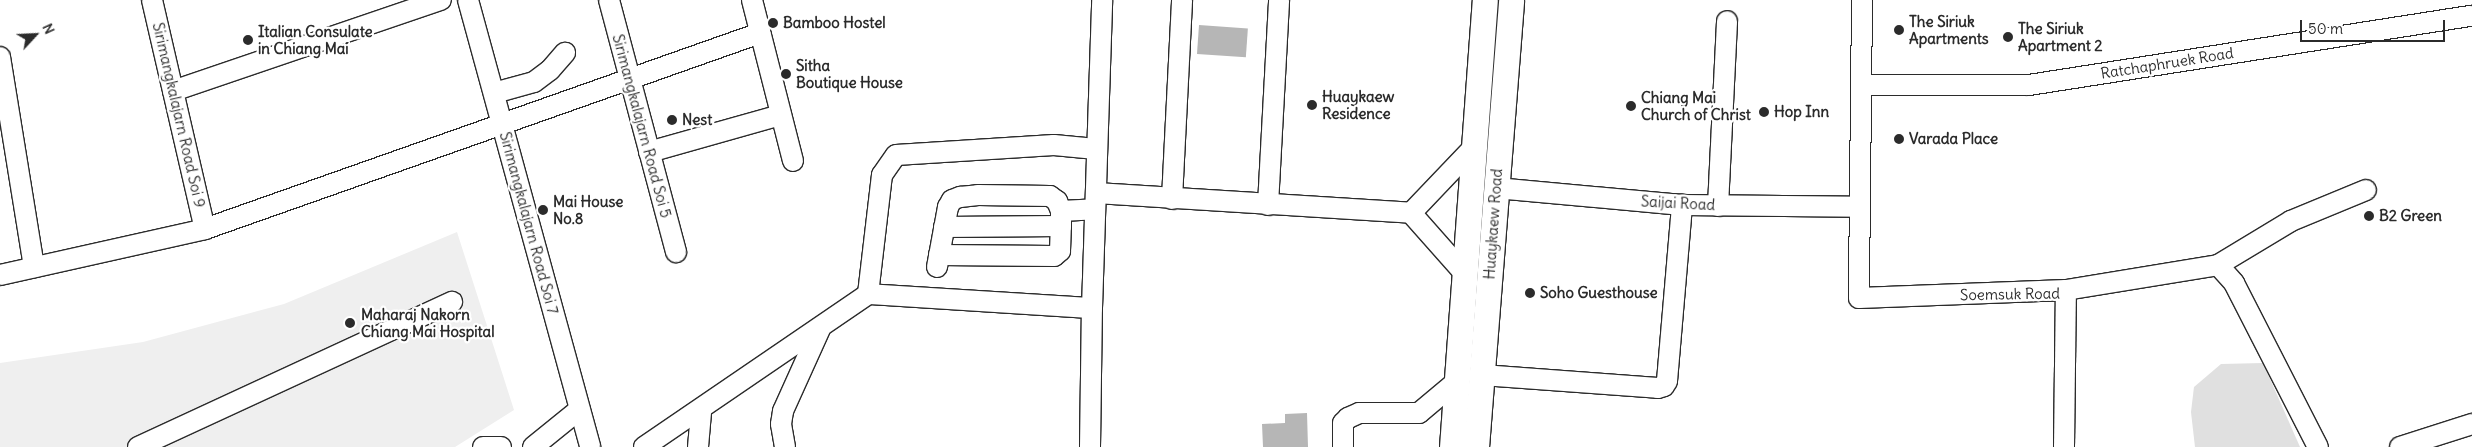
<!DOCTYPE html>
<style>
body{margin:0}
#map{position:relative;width:2472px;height:447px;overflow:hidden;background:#fff;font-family:Delius,sans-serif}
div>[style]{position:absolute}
.built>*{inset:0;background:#efefef}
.green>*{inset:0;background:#e0e0e0}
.water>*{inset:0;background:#b6b6b6;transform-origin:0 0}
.roads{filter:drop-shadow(1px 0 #2b2b2b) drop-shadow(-1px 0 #2b2b2b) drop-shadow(0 1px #2b2b2b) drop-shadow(0 -1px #2b2b2b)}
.minor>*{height:20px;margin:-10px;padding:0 10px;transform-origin:10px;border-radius:10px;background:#fff}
.major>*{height:25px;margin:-12.5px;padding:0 12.5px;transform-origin:12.5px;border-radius:12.5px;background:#fff}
.dots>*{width:14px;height:14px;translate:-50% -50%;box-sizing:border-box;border:2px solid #fff;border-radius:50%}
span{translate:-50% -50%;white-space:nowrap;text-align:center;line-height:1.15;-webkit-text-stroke:4.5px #fff;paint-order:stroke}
.poi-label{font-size:15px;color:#2b2b2b;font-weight:700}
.left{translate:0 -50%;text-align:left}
.street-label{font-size:15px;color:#2b2b2b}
.north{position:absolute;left:10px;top:10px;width:50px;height:50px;-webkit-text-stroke:4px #fff;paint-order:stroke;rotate:65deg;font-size:14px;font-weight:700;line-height:20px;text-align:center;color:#2b2b2b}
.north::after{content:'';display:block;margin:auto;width:18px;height:22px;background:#2b2b2b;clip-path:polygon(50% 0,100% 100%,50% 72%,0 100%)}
.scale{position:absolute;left:2300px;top:20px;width:145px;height:22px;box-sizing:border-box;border:2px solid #2b2b2b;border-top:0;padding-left:6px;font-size:15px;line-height:18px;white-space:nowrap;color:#2b2b2b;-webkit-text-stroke:4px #fff;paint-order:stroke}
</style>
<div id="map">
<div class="built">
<i style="clip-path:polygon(457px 232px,514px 410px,455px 447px,0 447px,0 363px,143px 342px,284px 304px)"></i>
</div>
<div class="green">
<i style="clip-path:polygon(2263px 363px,2300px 447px,2195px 447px,2191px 412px,2194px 387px,2221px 364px)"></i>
</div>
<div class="water">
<i style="left:1199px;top:25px;width:49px;height:29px;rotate:4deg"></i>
<i style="clip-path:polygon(1307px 413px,1308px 447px,1263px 447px,1262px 424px,1285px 423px,1285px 414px)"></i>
</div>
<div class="roads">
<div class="minor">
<i style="left:152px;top:0;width:235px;rotate:77deg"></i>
<i style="left:468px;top:0;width:463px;rotate:74.7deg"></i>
<i style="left:609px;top:0;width:261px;rotate:75.1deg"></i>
<i style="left:752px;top:0;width:166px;rotate:75.7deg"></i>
<i style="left:1862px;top:0;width:298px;rotate:90.6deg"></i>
<i style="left:1859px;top:298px;width:207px;rotate:-2.2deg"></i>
<i style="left:2066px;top:290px;width:154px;rotate:-9.3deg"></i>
<i style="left:2218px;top:265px;width:24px;rotate:48deg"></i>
<i style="left:2234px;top:283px;width:184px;rotate:62.9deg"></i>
<i style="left:0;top:57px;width:213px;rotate:80.8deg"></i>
<i style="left:1861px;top:85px;width:168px"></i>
<i style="left:2029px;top:85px;width:448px;rotate:-8.9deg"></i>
<i style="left:173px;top:91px;width:283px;rotate:-18.8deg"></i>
<i style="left:494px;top:93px;width:41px;rotate:-15.4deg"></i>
<i style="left:534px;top:82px;width:20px;rotate:-37deg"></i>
<i style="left:550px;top:70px;width:23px;rotate:-49deg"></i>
<i style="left:649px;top:152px;width:137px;rotate:-15.7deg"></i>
<i style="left:1496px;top:188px;width:187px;rotate:5.2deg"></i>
<i style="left:1682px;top:205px;width:178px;rotate:0.6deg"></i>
<i style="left:1096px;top:193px;width:316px;rotate:3.6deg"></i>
<i style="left:1411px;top:213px;width:80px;rotate:48.5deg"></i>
<i style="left:1172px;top:199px;width:199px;rotate:-87.1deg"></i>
<i style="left:1268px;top:205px;width:205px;rotate:-86.9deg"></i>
<i style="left:1718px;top:206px;width:185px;rotate:-87.2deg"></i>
<i style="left:1411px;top:213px;width:90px;rotate:-46.4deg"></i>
<i style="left:944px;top:227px;width:117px;rotate:-0.5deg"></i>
<i style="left:1061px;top:226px;width:13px;rotate:-90deg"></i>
<i style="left:939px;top:255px;width:115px;rotate:0.5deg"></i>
<i style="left:1054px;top:256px;width:8px;rotate:-40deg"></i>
<i style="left:1060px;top:251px;width:25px;rotate:-88deg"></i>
<i style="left:2218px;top:265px;width:85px;rotate:-31.1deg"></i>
<i style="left:2291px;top:221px;width:81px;rotate:-22.5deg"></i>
<i style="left:937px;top:267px;width:61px;rotate:-79.6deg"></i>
<i style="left:948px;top:207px;width:8px;rotate:-60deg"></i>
<i style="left:952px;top:200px;width:9px;rotate:-21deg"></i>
<i style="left:960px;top:197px;width:18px;rotate:-6deg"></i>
<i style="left:978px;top:195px;width:72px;rotate:0.8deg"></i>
<i style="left:1050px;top:196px;width:9px;rotate:36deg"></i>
<i style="left:1057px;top:201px;width:11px;rotate:68deg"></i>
<i style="left:1061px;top:211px;width:34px;rotate:-3deg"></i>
<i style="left:0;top:275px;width:210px;rotate:-12.6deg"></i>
<i style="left:205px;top:229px;width:589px;rotate:-19.45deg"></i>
<i style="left:868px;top:294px;width:120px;rotate:-83.3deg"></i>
<i style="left:882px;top:175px;width:24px;rotate:-55deg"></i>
<i style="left:896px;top:155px;width:158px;rotate:-3.6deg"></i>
<i style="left:1054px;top:145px;width:42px;rotate:5.4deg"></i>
<i style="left:1482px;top:375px;width:176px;rotate:4.2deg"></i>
<i style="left:1658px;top:388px;width:6px;rotate:-18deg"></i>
<i style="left:1664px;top:386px;width:6px;rotate:-59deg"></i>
<i style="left:1667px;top:381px;width:177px;rotate:-85.1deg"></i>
<i style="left:138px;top:447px;width:346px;rotate:-24.8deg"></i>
<i style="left:483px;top:447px;width:18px"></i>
<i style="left:533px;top:447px;width:60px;rotate:-39deg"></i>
<i style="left:644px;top:447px;width:271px;rotate:-34.3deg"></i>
<i style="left:868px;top:294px;width:224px;rotate:3.6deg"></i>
<i style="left:1092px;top:308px;width:308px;rotate:-88.1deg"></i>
<i style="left:698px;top:447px;width:38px;rotate:-85deg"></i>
<i style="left:785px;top:447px;width:23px;rotate:-100deg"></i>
<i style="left:781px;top:424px;width:13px;rotate:-81deg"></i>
<i style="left:783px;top:411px;width:90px;rotate:-65.7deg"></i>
<i style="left:1090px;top:447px;width:139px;rotate:-89.2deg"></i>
<i style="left:1343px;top:447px;width:24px;rotate:-90deg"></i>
<i style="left:1343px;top:423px;width:7px;rotate:-45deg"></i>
<i style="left:1348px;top:418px;width:12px;rotate:-24deg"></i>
<i style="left:1359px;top:413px;width:60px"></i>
<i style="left:1419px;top:413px;width:48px;rotate:-40deg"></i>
<i style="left:2064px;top:447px;width:157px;rotate:-89.3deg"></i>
<i style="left:2400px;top:447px;width:76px;rotate:-17.7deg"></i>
</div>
<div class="major">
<i style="left:1452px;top:447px;width:448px;rotate:-85.8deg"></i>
<i style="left:1476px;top:447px;width:448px;rotate:-85.5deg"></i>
</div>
</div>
<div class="dots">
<i style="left:773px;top:23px;background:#2b2b2b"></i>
<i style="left:1899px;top:30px;background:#2b2b2b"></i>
<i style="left:2008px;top:37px;background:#2b2b2b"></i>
<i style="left:248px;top:40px;background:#2b2b2b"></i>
<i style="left:786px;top:74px;background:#2b2b2b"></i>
<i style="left:1312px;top:105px;background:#2b2b2b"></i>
<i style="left:1631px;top:106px;background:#2b2b2b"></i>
<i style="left:1764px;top:112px;background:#2b2b2b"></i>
<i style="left:672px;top:120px;background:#2b2b2b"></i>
<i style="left:1899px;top:139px;background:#2b2b2b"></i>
<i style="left:543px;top:210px;background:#2b2b2b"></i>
<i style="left:2369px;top:216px;background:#2b2b2b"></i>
<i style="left:1530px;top:293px;background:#2b2b2b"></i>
<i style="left:350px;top:323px;background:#2b2b2b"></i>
</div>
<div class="poi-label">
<span class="left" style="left:1909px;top:30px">The Siriuk<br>Apartments</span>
<span class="left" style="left:783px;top:23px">Bamboo Hostel</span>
<span class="left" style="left:2018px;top:37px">The Siriuk<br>Apartment 2</span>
<span class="left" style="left:258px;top:40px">Italian Consulate<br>in Chiang Mai</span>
<span class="left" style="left:796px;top:74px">Sitha<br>Boutique House</span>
<span class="left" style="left:1322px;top:105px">Huaykaew<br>Residence</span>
<span class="left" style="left:1641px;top:106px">Chiang Mai<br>Church of Christ</span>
<span class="left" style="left:1774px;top:112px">Hop Inn</span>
<span class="left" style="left:682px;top:120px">Nest</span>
<span class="left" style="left:1909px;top:139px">Varada Place</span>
<span class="left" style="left:553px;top:210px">Mai House<br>No.8</span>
<span class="left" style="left:2379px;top:216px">B2 Green</span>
<span class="left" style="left:1540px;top:293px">Soho Guesthouse</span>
<span class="left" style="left:361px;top:323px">Maharaj Nakorn<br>Chiang Mai Hospital</span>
</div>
<div class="street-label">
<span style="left:2167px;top:63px;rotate:-9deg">Ratchaphruek Road</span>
<span style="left:179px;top:115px;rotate:77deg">Sirimangkalajarn Road Soi 9</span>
<span style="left:642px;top:126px;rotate:75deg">Sirimangkalajarn Road Soi 5</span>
<span style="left:1678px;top:203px;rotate:3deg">Saijai Road</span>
<span style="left:529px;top:223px;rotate:75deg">Sirimangkalajarn Road Soi 7</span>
<span style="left:1493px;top:224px;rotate:-86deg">Huaykaew Road</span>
<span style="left:2010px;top:294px;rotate:-1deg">Soemsuk Road</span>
</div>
<div class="north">N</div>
<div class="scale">50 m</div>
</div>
